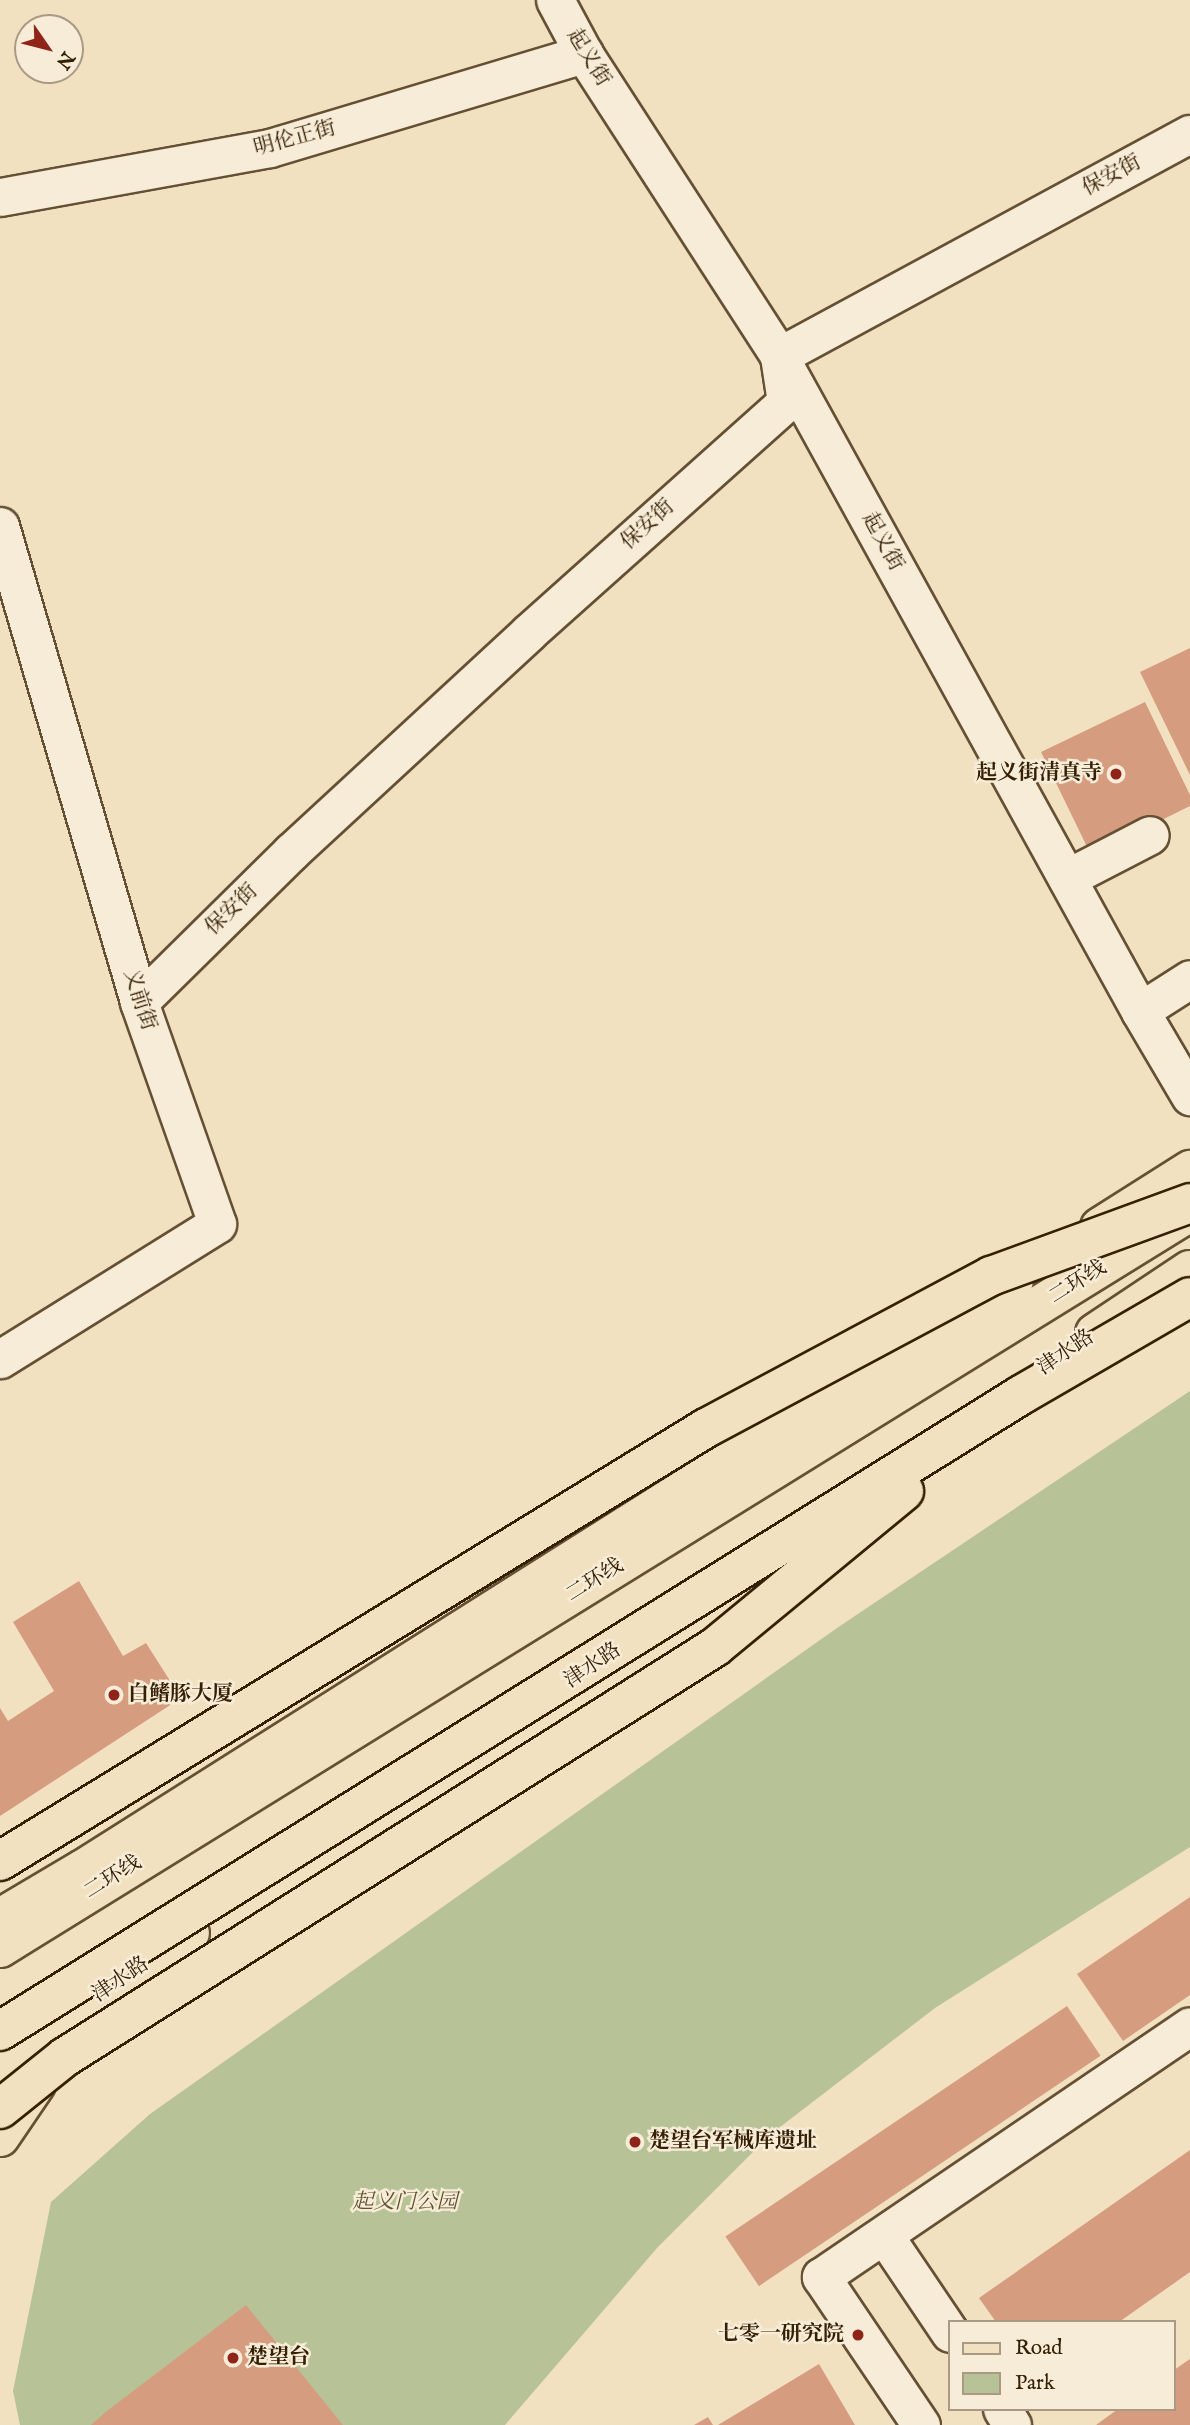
<!DOCTYPE html>
<meta charset="utf-8">
<style>
body{margin:0}
#map{position:relative;width:1190px;height:2425px;overflow:hidden;background:#f2e1c1;font-family:"IM FELL English","Noto Serif SC",serif}
div>[style]{position:absolute}
.green>*{inset:0;background:#b7c396}
.building>*{inset:0;background:#d69c80;transform-origin:0 0}
.roads{filter:drop-shadow(2px 0 #655034) drop-shadow(-2px 0 #655034) drop-shadow(0 2px #655034) drop-shadow(0 -2px #655034)}
.minor>*{height:37px;margin:-18.5px;padding:0 18.5px;transform-origin:18.5px;border-radius:18.5px;background:#f7ecd7}
.major>*{height:38px;margin:-19px;padding:0 19px;transform-origin:19px;border-radius:19px;background:#f2e1c1}
.highway>*{height:38px;margin:-19px;padding:0 19px;transform-origin:19px;border-radius:19px;background:#f2e1c1}
.bridges{filter:drop-shadow(2px 0 #362005) drop-shadow(-2px 0 #362005) drop-shadow(0 2px #362005) drop-shadow(0 -2px #362005)}
.highway-bridge>*{height:38px;margin:-19px;padding:0 19px;transform-origin:19px;border-radius:19px;background:#f2e1c1}
.dots>*{width:19px;height:19px;translate:-50% -50%;box-sizing:border-box;border:4px solid #f7ecd7;border-radius:50%}
span{translate:-50% -50%;white-space:nowrap;text-align:center;line-height:1.15;-webkit-text-stroke:5px #f7ecd7;paint-order:stroke}
.street-label{font-size:21px;color:#362005}
.poi-label{font-size:21px;color:#362005;font-weight:700}
.right{translate:-100% -50%;text-align:right}
.left{translate:0 -50%;text-align:left}
.park-label{font-size:21px;color:#5d5130;font-style:italic}
.legend{position:absolute;left:948px;top:2320px;width:228px;height:91px;box-sizing:border-box;background:#f7ecd7;border:2px solid #aa9a83;margin:0;padding:9px 12px;list-style:none;font-size:21px;color:#362005}
.legend li{display:flex;align-items:center;gap:14px;height:35px}
.legend b{width:35px;border:2px solid #aa9a83}
.north{position:absolute;left:14px;top:14px;width:70px;height:70px;box-sizing:border-box;background:#f7ecd7;border:2px solid #aa9a83;border-radius:50%;rotate:125deg;font-size:19px;font-weight:700;line-height:28px;text-align:center;color:#362005}
.north::after{content:'';display:block;margin:auto;width:24px;height:32px;background:#8f2418;clip-path:polygon(50% 0,100% 100%,50% 72%,0 100%)}
</style>
<div id="map">
<div class="green">
<i style="clip-path:polygon(1190px 1391px,1190px 1847px,935px 2008px,771px 2134px,657px 2248px,505px 2425px,20px 2425px,13px 2391px,51px 2202px,150px 2114px,837px 1628px)"></i>
</div>
<div class="building">
<i style="clip-path:polygon(1190px 648px,1190px 775px,1140px 672px)"></i>
<i style="clip-path:polygon(1145px 702px,1190px 795px,1190px 806px,1091px 855px,1041px 752px)"></i>
<i style="clip-path:polygon(79px 1581px,123px 1656px,146px 1643px,181px 1698px,0 1816px,0 1708px,8px 1721px,54px 1691px,13px 1622px)"></i>
<i style="clip-path:polygon(1190px 1897px,1190px 1995px,1123px 2041px,1077px 1974px)"></i>
<i style="left:1067px;top:2006px;width:60px;height:412px;rotate:56deg"></i>
<i style="clip-path:polygon(1190px 2150px,1190px 2272px,1119px 2322px,996px 2322px,979px 2298px)"></i>
<i style="clip-path:polygon(246px 2305px,343px 2425px,91px 2425px,107px 2411px)"></i>
<i style="clip-path:polygon(1190px 2359px,1190px 2425px,1096px 2425px,1118px 2409px,1174px 2409px,1174px 2370px)"></i>
<i style="clip-path:polygon(819px 2364px,855px 2425px,718px 2425px)"></i>
<i style="clip-path:polygon(708px 2417px,713px 2425px,694px 2425px)"></i>
</div>
<div class="roads">
<div class="minor">
<i style="left:555px;top:0;width:61px;rotate:61.8deg"></i>
<i style="left:584px;top:54px;width:359px;rotate:57.1deg"></i>
<i style="left:779px;top:356px;width:748px;rotate:61.14deg"></i>
<i style="left:1140px;top:1011px;width:99px;rotate:59.5deg"></i>
<i style="left:0;top:197px;width:274px;rotate:-10.3deg"></i>
<i style="left:270px;top:148px;width:328px;rotate:-16.7deg"></i>
<i style="left:0;top:526px;width:496px;rotate:73.7deg"></i>
<i style="left:139px;top:1002px;width:235px;rotate:70.6deg"></i>
<i style="left:217px;top:1224px;width:256px;rotate:148.1deg"></i>
<i style="left:1067px;top:878px;width:93px;rotate:-27.4deg"></i>
<i style="left:139px;top:1002px;width:214px;rotate:-44.6deg"></i>
<i style="left:291px;top:852px;width:323px;rotate:-42.7deg"></i>
<i style="left:528px;top:633px;width:346px;rotate:-41.8deg"></i>
<i style="left:786px;top:402px;width:47px;rotate:-98.7deg"></i>
<i style="left:779px;top:356px;width:467px;rotate:-28.4deg"></i>
<i style="left:1140px;top:1011px;width:59px;rotate:-32.6deg"></i>
<i style="left:884px;top:2235px;width:118px;rotate:56deg"></i>
<i style="left:1002px;top:2409px;width:19px;rotate:58deg"></i>
<i style="left:921px;top:2425px;width:179px;rotate:-124deg"></i>
<i style="left:821px;top:2277px;width:446px;rotate:-34.2deg"></i>
</div>
<div class="major">
<i style="left:1100px;top:1227px;width:107px;rotate:-32.3deg"></i>
<i style="left:1095px;top:1333px;width:114px;rotate:-33.6deg"></i>
<i style="left:0;top:1918px;width:96px;rotate:-30.6deg"></i>
<i style="left:83px;top:1869px;width:1101px;rotate:-32.28deg"></i>
<i style="left:0;top:2067px;width:119px;rotate:-36.5deg"></i>
<i style="left:96px;top:1996px;width:113px;rotate:-33.8deg"></i>
<i style="left:0;top:2137px;width:64px;rotate:-55.8deg"></i>
</div>
<div class="highway">
<i style="left:0;top:1948px;width:1399px;rotate:-31.74deg"></i>
</div>
</div>
<div class="bridges">
<div class="highway-bridge">
<i style="left:0;top:1861px;width:828px;rotate:-31.52deg"></i>
<i style="left:706px;top:1428px;width:323px;rotate:-28.1deg"></i>
<i style="left:991px;top:1276px;width:212px;rotate:-20.1deg"></i>
<i style="left:0;top:2031px;width:1203px;rotate:-31.92deg"></i>
<i style="left:1021px;top:1395px;width:195px;rotate:-30.1deg"></i>
<i style="left:0;top:2109px;width:83px;rotate:-38.7deg"></i>
<i style="left:65px;top:2057px;width:769px;rotate:-32.24deg"></i>
<i style="left:715px;top:1647px;width:245px;rotate:-39.5deg"></i>
</div>
</div>
<div class="dots">
<i style="left:1116px;top:774px;background:#8f2418"></i>
<i style="left:114px;top:1695px;background:#8f2418"></i>
<i style="left:635px;top:2142px;background:#8f2418"></i>
<i style="left:858px;top:2335px;background:#8f2418"></i>
<i style="left:233px;top:2358px;background:#8f2418"></i>
</div>
<div class="street-label">
<span style="left:588px;top:58px;rotate:58deg">起义街</span>
<span style="left:295px;top:139px;rotate:-15deg">明伦正街</span>
<span style="left:1112px;top:176px;rotate:-28deg">保安街</span>
<span style="left:648px;top:525px;rotate:-42deg">保安街</span>
<span style="left:882px;top:542px;rotate:61deg">起义街</span>
<span style="left:232px;top:910px;rotate:-44deg">保安街</span>
<span style="left:139px;top:1000px;rotate:72deg">义前街</span>
<span style="left:1078px;top:1283px;rotate:-32deg">二环线</span>
<span style="left:1066px;top:1353px;rotate:-34deg">津水路</span>
<span style="left:595px;top:1581px;rotate:-32deg">二环线</span>
<span style="left:593px;top:1666px;rotate:-34deg">津水路</span>
<span style="left:113px;top:1878px;rotate:-32deg">二环线</span>
<span style="left:121px;top:1980px;rotate:-34deg">津水路</span>
</div>
<div class="poi-label">
<span class="right" style="left:1102px;top:774px">起义街清真寺</span>
<span class="left" style="left:128px;top:1695px">白鳍豚大厦</span>
<span class="left" style="left:649px;top:2142px">楚望台军械库遗址</span>
<span class="right" style="left:844px;top:2335px">七零一研究院</span>
<span class="left" style="left:247px;top:2358px">楚望台</span>
</div>
<div class="park-label">
<span style="left:405px;top:2203px">起义门公园</span>
</div>
<ul class="legend">
<li><b style="height:9px;background:#f2e1c1"></b>Road</li>
<li><b style="height:19px;background:#b7c396"></b>Park</li>
</ul>
<div class="north">N</div>
</div>
